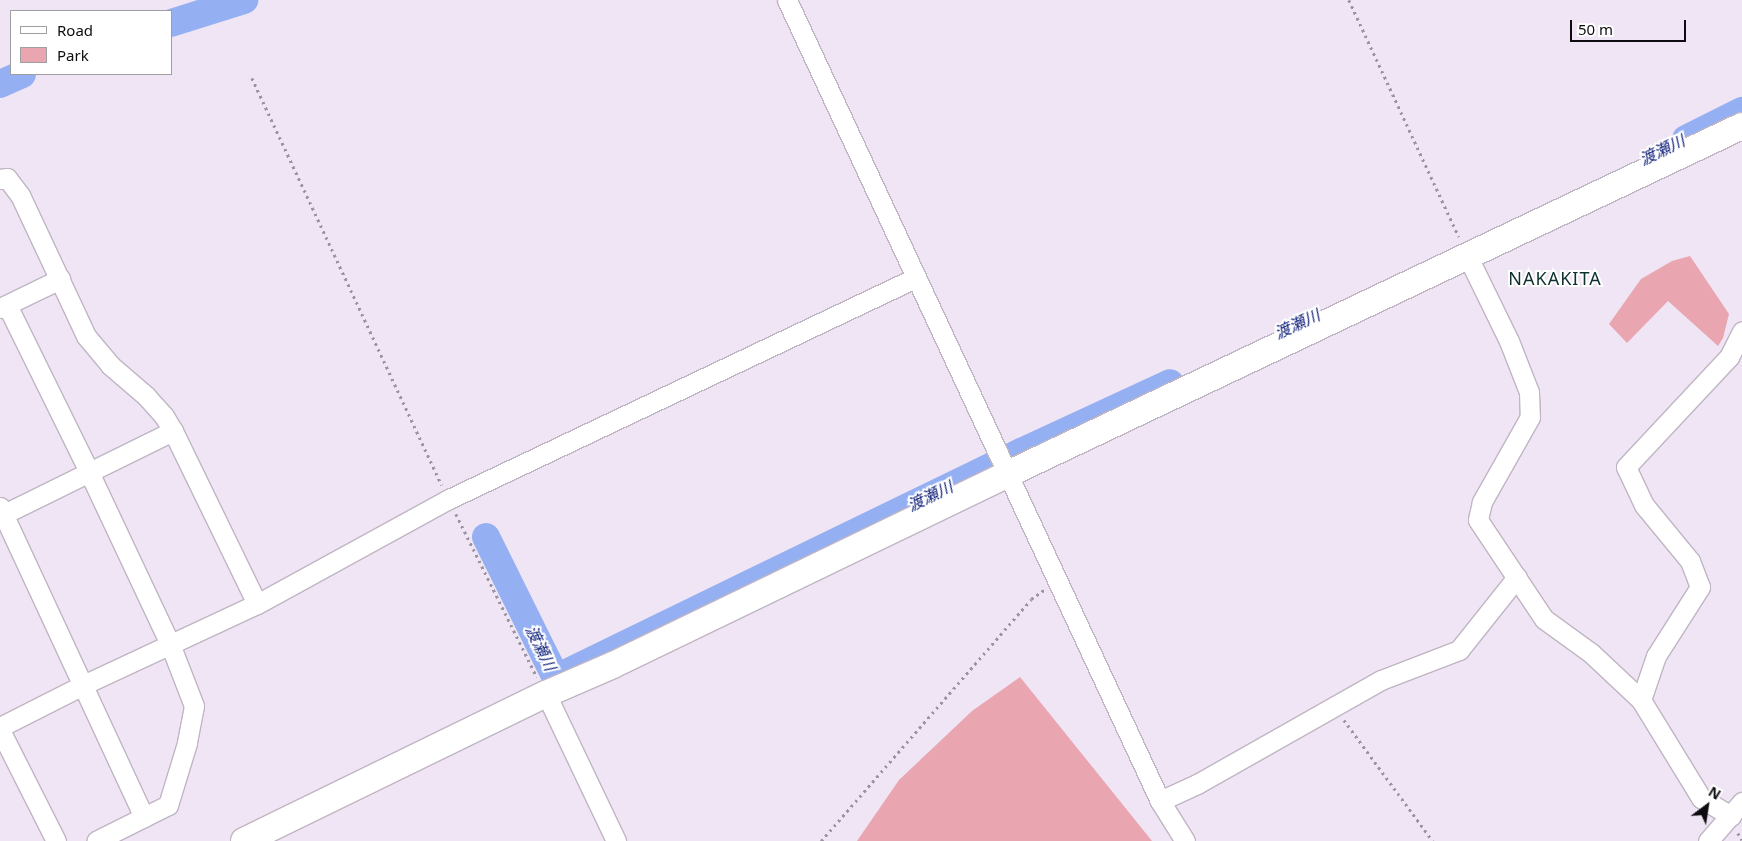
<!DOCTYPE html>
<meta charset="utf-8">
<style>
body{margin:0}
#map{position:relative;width:1742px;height:841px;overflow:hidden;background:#f0e5f4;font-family:"Noto Sans","Noto Sans JP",sans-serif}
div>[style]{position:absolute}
.green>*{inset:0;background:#e9a5b0}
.river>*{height:28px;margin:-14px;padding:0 14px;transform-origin:14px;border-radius:14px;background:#95b0f2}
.path>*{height:2.5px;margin-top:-1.25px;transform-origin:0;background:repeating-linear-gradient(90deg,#9b939f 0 2.5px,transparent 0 6.5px)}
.roads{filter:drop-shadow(1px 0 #c0b5c3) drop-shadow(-1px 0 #c0b5c3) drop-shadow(0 1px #c0b5c3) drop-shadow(0 -1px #c0b5c3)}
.street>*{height:19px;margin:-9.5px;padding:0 9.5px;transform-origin:9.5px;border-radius:9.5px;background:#fff}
.secondary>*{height:26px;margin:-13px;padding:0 13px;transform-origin:13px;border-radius:13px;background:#fff}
span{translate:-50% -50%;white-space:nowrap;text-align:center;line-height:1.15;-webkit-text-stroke:4px #fff;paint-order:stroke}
.water-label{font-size:16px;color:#0c1d78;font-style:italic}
.quarter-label{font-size:18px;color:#0e312f;letter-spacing:1px}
.legend{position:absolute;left:10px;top:10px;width:162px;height:65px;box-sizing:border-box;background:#fff;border:1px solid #9f9ea0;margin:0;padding:6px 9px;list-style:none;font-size:15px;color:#0f0c11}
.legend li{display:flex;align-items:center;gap:10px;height:25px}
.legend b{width:25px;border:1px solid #9f9ea0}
.north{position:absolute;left:1682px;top:781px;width:50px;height:50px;-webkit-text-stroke:4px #fff;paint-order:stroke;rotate:31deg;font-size:14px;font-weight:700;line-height:20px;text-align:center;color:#0f0c11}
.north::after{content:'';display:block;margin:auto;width:18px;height:22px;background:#0f0c11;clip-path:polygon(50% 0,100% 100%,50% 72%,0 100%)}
.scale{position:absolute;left:1570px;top:20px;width:116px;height:22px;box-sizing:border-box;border:2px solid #0f0c11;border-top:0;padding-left:6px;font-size:15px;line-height:18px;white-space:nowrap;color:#0f0c11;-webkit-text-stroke:4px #fff;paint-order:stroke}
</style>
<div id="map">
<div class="green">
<i style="clip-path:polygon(1690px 256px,1729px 314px,1723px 338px,1718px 346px,1668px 301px,1627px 343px,1609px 324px,1641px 279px,1672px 261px)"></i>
<i style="clip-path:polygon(1020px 677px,1152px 841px,857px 841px,899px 780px,972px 711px)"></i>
</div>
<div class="river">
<i style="left:171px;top:23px;width:77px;rotate:-17.5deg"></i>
<i style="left:0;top:84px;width:24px;rotate:-24deg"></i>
<i style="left:1686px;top:139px;width:63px;rotate:-26.6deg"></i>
<i style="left:486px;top:537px;width:157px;rotate:63.6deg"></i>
<i style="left:556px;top:678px;width:517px;rotate:-25.92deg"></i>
<i style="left:1021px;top:452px;width:164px;rotate:-24.8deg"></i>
</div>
<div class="path">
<i style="left:1349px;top:0;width:261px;rotate:65.1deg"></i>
<i style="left:252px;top:78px;width:449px;rotate:65deg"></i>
<i style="left:456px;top:514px;width:182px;rotate:63.6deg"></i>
<i style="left:1344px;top:720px;width:150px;rotate:53.7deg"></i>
<i style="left:1738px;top:833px;width:8px;rotate:60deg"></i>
<i style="left:821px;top:841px;width:320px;rotate:-49deg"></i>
<i style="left:1031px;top:599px;width:16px;rotate:-35deg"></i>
</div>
<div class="roads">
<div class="street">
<i style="left:787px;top:0;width:884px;rotate:65.03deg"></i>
<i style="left:1160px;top:801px;width:47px;rotate:58deg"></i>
<i style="left:0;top:179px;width:7px;rotate:-8deg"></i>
<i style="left:7px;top:178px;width:21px;rotate:53deg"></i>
<i style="left:20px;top:195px;width:156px;rotate:64.9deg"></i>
<i style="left:86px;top:336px;width:38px;rotate:50deg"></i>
<i style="left:110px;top:365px;width:48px;rotate:40.7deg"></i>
<i style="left:146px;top:396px;width:27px;rotate:48deg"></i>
<i style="left:164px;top:416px;width:17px;rotate:59deg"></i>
<i style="left:173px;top:431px;width:192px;rotate:64.1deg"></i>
<i style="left:1468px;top:257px;width:93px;rotate:64deg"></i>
<i style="left:1509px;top:341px;width:55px;rotate:68.6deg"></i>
<i style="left:1529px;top:392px;width:25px;rotate:88deg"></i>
<i style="left:1530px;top:417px;width:98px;rotate:119.5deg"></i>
<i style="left:1482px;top:502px;width:18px;rotate:103deg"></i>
<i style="left:1478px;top:520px;width:119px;rotate:56.3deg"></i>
<i style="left:1544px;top:619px;width:58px;rotate:35.9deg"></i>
<i style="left:1591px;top:653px;width:69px;rotate:43.2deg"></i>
<i style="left:1641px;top:700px;width:115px;rotate:58.5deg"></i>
<i style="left:1701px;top:798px;width:35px;rotate:31deg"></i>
<i style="left:7px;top:305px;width:186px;rotate:63.8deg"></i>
<i style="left:89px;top:472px;width:190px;rotate:64.8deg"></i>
<i style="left:170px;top:644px;width:66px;rotate:68.8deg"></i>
<i style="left:194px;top:706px;width:38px;rotate:101deg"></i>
<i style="left:187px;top:743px;width:65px;rotate:107deg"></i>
<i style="left:168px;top:805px;width:80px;rotate:153.4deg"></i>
<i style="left:0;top:308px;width:67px;rotate:-25.8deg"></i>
<i style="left:0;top:507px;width:342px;rotate:65.1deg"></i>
<i style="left:0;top:516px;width:193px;rotate:-26.2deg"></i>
<i style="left:546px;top:694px;width:163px;rotate:64.5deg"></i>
<i style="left:1641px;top:700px;width:46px;rotate:-71.2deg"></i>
<i style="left:1656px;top:656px;width:82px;rotate:-57.5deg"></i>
<i style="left:1700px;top:587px;width:28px;rotate:-111deg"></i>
<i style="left:1690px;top:561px;width:72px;rotate:-129.4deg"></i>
<i style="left:1644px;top:505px;width:42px;rotate:-115.3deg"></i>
<i style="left:1626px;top:467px;width:151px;rotate:-46.9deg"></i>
<i style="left:1729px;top:357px;width:29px;rotate:-63deg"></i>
<i style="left:0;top:727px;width:93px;rotate:-26.8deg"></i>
<i style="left:83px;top:685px;width:192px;rotate:-25deg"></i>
<i style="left:257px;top:604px;width:219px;rotate:-28.7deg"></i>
<i style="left:449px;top:499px;width:516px;rotate:-25.37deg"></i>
<i style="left:0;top:730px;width:124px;rotate:63.2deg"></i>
<i style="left:1160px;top:801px;width:41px;rotate:-24.7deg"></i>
<i style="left:1197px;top:784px;width:211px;rotate:-29.5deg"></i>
<i style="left:1381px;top:680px;width:84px;rotate:-21deg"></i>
<i style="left:1459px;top:650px;width:93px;rotate:-51.5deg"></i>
<i style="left:1708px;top:841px;width:52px;rotate:-48.9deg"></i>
</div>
<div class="secondary">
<i style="left:244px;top:841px;width:336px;rotate:-26deg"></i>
<i style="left:546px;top:694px;width:73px;rotate:-23.4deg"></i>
<i style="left:613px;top:665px;width:439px;rotate:-25.8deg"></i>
<i style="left:1008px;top:474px;width:812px;rotate:-25.37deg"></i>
</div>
</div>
<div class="water-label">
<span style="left:1662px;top:150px;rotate:-26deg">渡瀬川</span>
<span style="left:1297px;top:324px;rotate:-25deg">渡瀬川</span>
<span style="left:930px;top:496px;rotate:-26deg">渡瀬川</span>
<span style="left:541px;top:648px;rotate:64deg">渡瀬川</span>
</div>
<div class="quarter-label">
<span style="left:1555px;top:278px">NAKAKITA</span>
</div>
<ul class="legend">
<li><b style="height:6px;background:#fff"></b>Road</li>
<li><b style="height:14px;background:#e9a5b0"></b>Park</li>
</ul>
<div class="north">N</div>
<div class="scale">50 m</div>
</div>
